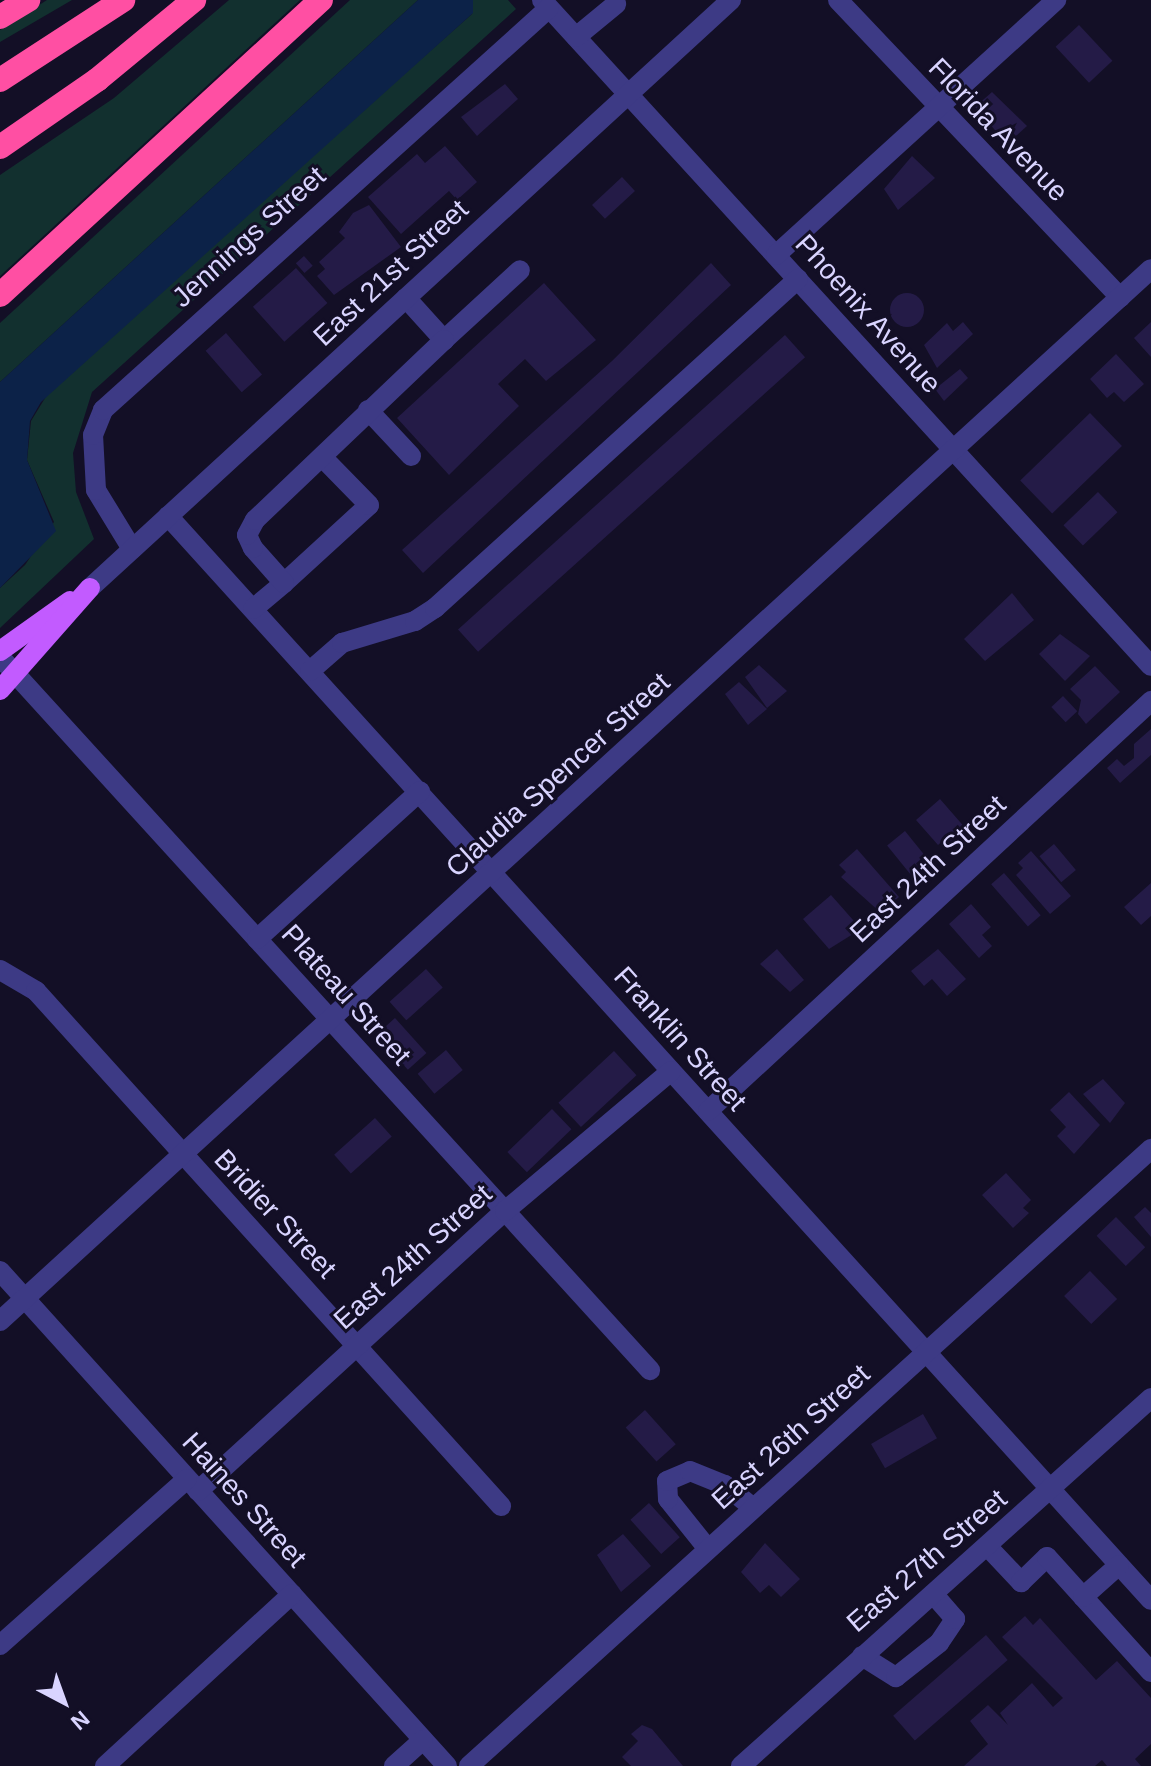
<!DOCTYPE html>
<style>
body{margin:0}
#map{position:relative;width:1151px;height:1766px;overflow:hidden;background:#130f26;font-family:Arial,sans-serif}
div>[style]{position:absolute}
.green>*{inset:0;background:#12302f}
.water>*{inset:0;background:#0c2248}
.building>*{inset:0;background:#241b47;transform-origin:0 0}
.round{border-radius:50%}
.minor>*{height:20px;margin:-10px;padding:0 10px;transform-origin:10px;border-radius:10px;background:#3d3a85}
.major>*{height:20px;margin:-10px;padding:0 10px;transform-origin:10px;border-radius:10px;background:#c25bff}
.highway>*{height:24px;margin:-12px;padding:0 12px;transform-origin:12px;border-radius:12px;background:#ff4fa3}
span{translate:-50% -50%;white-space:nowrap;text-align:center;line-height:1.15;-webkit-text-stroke:6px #130f26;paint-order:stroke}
.street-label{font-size:28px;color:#d9d4ff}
.north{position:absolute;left:24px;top:1662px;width:80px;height:80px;-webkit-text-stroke:6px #130f26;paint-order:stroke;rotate:139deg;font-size:22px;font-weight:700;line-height:32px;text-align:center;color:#d9d4ff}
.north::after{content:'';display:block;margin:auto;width:28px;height:36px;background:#d9d4ff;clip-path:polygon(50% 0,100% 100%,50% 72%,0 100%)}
</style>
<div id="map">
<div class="green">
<i style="clip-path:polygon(47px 0,72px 0,0 42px,0 30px)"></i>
<i style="clip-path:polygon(229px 0,300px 0,0 276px,0 175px,114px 98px)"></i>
<i style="clip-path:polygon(350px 0,418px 0,0 382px,0 323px)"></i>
<i style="clip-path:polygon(473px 0,508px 0,516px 9px,92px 392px,73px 453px,76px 492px,94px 539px,0 628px,0 588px,25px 565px,54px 522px,27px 460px,31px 421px,53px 385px,472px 14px)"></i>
</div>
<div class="water">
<i style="clip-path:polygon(418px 0,473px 0,473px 13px,41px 402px,30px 421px,27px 460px,56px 531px,0 588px,0 382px)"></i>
</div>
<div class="building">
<i style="left:1079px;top:25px;width:49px;height:32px;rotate:47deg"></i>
<i style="clip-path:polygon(505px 84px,518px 99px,477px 136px,461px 117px)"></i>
<i style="clip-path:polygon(992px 92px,1027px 126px,1007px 144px,975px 107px)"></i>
<i style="clip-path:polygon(445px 146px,477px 182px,457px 200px,449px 191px,401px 234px,368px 197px,417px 154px,425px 163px)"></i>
<i style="clip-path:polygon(912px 156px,935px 178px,898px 210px,884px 189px)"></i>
<i style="left:622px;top:177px;width:19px;height:41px;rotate:47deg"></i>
<i style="clip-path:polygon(369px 205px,401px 247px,334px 295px,317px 276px,325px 269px,319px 262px,345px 238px,339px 232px,353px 213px)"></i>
<i style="left:304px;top:256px;width:13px;height:11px;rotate:48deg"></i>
<i style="clip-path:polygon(711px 263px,731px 285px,423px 573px,402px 550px,612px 361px)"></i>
<i style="left:296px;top:268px;width:47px;height:58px;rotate:48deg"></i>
<i style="clip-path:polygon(544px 283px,596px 340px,546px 381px,525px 359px,498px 384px,519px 406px,449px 475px,397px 418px)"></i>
<i class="round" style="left:890px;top:293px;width:34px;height:34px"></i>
<i style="clip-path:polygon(963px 322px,973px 334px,937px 368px,924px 345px,947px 323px,953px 331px)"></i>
<i style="clip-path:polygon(1151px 322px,1151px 357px,1134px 338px)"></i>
<i style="left:226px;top:333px;width:55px;height:27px;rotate:49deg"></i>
<i style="left:785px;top:335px;width:30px;height:440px;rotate:48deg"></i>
<i style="clip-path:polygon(1116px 354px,1144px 384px,1124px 402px,1114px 392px,1107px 398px,1090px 379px)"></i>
<i style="clip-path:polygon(960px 369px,968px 378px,944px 401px,935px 389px)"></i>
<i style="left:1090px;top:413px;width:46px;height:97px;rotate:46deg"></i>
<i style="left:1098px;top:492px;width:28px;height:48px;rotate:46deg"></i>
<i style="clip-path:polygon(1012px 593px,1034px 620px,985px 661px,964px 639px)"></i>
<i style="clip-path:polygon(1060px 634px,1090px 656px,1065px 681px,1039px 654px)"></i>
<i style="clip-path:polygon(759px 665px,787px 691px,767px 708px,745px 677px)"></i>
<i style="clip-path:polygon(1095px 666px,1120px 692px,1086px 724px,1078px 714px,1081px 700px,1070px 689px)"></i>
<i style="clip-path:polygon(739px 682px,767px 709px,748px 725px,725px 694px)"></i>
<i style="left:1063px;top:696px;width:21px;height:16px;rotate:47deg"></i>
<i style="clip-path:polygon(1151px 729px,1151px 755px,1120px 783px,1107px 768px,1117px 759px,1124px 766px,1134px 758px,1134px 744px)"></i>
<i style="clip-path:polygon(940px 799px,967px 830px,952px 843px,947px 837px,938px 845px,916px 820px)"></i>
<i style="left:905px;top:831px;width:44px;height:23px;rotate:51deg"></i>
<i style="left:1054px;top:844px;width:34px;height:19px;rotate:50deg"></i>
<i style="clip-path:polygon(857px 849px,899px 897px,881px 913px,841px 877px,846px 872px,839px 865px)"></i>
<i style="clip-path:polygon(1031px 851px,1071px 896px,1050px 914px,1016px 875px,1023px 868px,1018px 863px)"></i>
<i style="left:1004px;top:873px;width:56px;height:17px;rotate:49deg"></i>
<i style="clip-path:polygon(1151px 883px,1151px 916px,1141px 925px,1124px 907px)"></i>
<i style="clip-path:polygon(831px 895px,861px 929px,829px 949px,803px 919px)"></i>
<i style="clip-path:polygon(971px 904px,991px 927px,982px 935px,992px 946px,979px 958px,949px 924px)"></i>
<i style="clip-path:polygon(777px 949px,804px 980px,790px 992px,760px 964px)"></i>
<i style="clip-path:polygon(938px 949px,966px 979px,947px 996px,932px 979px,924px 986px,911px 971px)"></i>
<i style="left:426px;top:969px;width:25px;height:49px;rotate:48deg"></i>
<i style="left:395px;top:1018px;width:47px;height:25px;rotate:48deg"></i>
<i style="left:446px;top:1050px;width:26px;height:37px;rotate:50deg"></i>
<i style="left:614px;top:1051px;width:33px;height:76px;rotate:47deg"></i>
<i style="clip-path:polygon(1103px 1079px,1125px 1103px,1110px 1123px,1083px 1094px)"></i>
<i style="clip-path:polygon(1069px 1092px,1100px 1125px,1074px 1154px,1057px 1136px,1066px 1127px,1050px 1110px)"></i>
<i style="left:552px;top:1109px;width:28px;height:62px;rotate:46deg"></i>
<i style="left:375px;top:1118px;width:25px;height:55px;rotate:48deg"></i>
<i style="clip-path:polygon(1006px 1173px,1031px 1200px,1023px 1208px,1029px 1213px,1013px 1228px,982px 1195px)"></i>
<i style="clip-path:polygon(1145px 1207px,1151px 1213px,1151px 1237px,1134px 1217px)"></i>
<i style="left:1116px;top:1217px;width:42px;height:27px;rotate:46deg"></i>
<i style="left:1090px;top:1271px;width:39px;height:36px;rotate:46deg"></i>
<i style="left:645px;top:1410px;width:46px;height:26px;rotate:48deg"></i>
<i style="left:923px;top:1414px;width:28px;height:60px;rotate:60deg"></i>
<i style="left:649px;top:1503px;width:46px;height:25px;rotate:48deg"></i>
<i style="clip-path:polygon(623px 1534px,651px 1566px,621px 1592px,597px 1555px)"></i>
<i style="clip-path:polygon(765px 1543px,800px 1579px,781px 1597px,769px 1585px,760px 1593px,741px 1572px)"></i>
<i style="clip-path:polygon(1025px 1616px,1033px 1625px,1040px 1618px,1096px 1680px,1117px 1661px,1151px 1698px,1151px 1744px,1135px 1759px,1141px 1766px,1107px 1766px,1102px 1760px,1095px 1766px,964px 1766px,988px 1744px,970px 1721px,988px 1705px,1008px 1725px,1000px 1713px,1032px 1683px,1053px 1707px,1063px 1698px,1002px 1637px)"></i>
<i style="left:986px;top:1635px;width:33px;height:123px;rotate:49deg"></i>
<i style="clip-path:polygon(642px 1725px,652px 1729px,683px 1766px,631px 1766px,622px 1757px,638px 1741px,631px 1734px)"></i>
</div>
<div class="minor">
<i style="left:542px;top:0;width:902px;rotate:47.56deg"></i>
<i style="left:838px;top:0;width:410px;rotate:46.5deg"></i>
<i style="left:576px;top:37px;width:52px;rotate:-39.5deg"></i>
<i style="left:776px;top:255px;width:379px;rotate:-42.3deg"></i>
<i style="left:406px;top:298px;width:57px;rotate:47.9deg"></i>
<i style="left:444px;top:340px;width:103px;rotate:-42.6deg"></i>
<i style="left:368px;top:410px;width:63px;rotate:46.9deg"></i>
<i style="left:168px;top:516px;width:1463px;rotate:47.8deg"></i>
<i style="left:132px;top:549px;width:69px;rotate:-121.4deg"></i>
<i style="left:96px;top:490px;width:55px;rotate:-93.1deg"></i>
<i style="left:93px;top:435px;width:27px;rotate:-68deg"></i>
<i style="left:103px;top:410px;width:600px;rotate:-42.03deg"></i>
<i style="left:284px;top:583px;width:115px;rotate:-42.5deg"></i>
<i style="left:369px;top:505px;width:66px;rotate:-134.4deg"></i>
<i style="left:90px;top:588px;width:870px;rotate:-42.53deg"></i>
<i style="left:253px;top:609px;width:40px;rotate:-40deg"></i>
<i style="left:284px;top:583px;width:47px;rotate:-131.5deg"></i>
<i style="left:253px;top:548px;width:14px;rotate:-115deg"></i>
<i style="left:247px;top:535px;width:17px;rotate:-62deg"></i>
<i style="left:255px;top:520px;width:261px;rotate:-43.6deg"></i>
<i style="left:0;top:657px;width:965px;rotate:47.65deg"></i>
<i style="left:310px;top:671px;width:43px;rotate:-41.2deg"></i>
<i style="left:342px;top:643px;width:76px;rotate:-16.8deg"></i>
<i style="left:415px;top:621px;width:24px;rotate:-33deg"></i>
<i style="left:435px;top:608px;width:490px;rotate:-42.2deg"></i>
<i style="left:257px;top:939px;width:220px;rotate:-42.2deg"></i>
<i style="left:0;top:970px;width:42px;rotate:30.3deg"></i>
<i style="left:36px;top:991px;width:694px;rotate:47.92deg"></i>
<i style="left:708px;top:1111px;width:604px;rotate:-42.78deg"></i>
<i style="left:0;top:1271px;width:667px;rotate:47.92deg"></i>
<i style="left:0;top:1321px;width:1559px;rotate:-42.43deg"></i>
<i style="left:198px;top:1491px;width:416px;rotate:-42.4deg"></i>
<i style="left:505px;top:1211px;width:217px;rotate:-40.1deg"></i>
<i style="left:987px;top:1546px;width:50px;rotate:46.6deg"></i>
<i style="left:1021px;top:1582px;width:36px;rotate:-44deg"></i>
<i style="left:1047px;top:1557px;width:155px;rotate:47.9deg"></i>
<i style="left:708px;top:1549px;width:64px;rotate:-128.7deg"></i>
<i style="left:668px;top:1499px;width:18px;rotate:-93deg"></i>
<i style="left:667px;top:1481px;width:25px;rotate:-23deg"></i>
<i style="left:690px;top:1471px;width:38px;rotate:22deg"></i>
<i style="left:725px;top:1485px;width:36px;rotate:39deg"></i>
<i style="left:1083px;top:1597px;width:48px;rotate:-41.6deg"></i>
<i style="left:0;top:1645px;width:250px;rotate:-41.6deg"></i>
<i style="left:862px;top:1656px;width:40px;rotate:32deg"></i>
<i style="left:896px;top:1677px;width:55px;rotate:-38.3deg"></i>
<i style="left:939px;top:1643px;width:29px;rotate:-56deg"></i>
<i style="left:955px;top:1619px;width:33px;rotate:-131deg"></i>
<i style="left:105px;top:1766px;width:254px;rotate:-42.6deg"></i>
<i style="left:394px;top:1766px;width:39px;rotate:-42deg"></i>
<i style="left:469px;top:1766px;width:920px;rotate:-42.14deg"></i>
<i style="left:741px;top:1766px;width:551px;rotate:-41.91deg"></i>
</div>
<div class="major">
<i style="left:0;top:651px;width:86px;rotate:-35.5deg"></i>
<i style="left:0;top:690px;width:136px;rotate:-48.6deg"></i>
</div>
<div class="highway">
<i style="left:0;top:17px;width:33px;rotate:-31deg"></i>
<i style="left:0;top:80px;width:147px;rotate:-33deg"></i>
<i style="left:0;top:147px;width:118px;rotate:-34.6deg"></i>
<i style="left:97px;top:80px;width:126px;rotate:-39.5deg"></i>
<i style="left:0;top:295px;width:436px;rotate:-42.6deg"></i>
</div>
<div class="street-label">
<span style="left:998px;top:130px;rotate:46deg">Florida Avenue</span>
<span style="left:249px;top:237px;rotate:-42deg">Jennings Street</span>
<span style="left:391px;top:273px;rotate:-43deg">East 21st Street</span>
<span style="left:868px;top:314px;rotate:48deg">Phoenix Avenue</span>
<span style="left:558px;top:775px;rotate:-42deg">Claudia Spencer Street</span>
<span style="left:928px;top:869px;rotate:-43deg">East 24th Street</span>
<span style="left:346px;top:995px;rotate:48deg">Plateau Street</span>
<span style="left:680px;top:1039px;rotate:48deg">Franklin Street</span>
<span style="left:275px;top:1214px;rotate:47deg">Bridier Street</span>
<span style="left:413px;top:1257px;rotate:-42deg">East 24th Street</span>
<span style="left:791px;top:1437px;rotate:-42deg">East 26th Street</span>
<span style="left:244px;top:1500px;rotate:48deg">Haines Street</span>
<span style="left:927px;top:1561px;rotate:-41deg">East 27th Street</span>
</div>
<div class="north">N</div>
</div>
